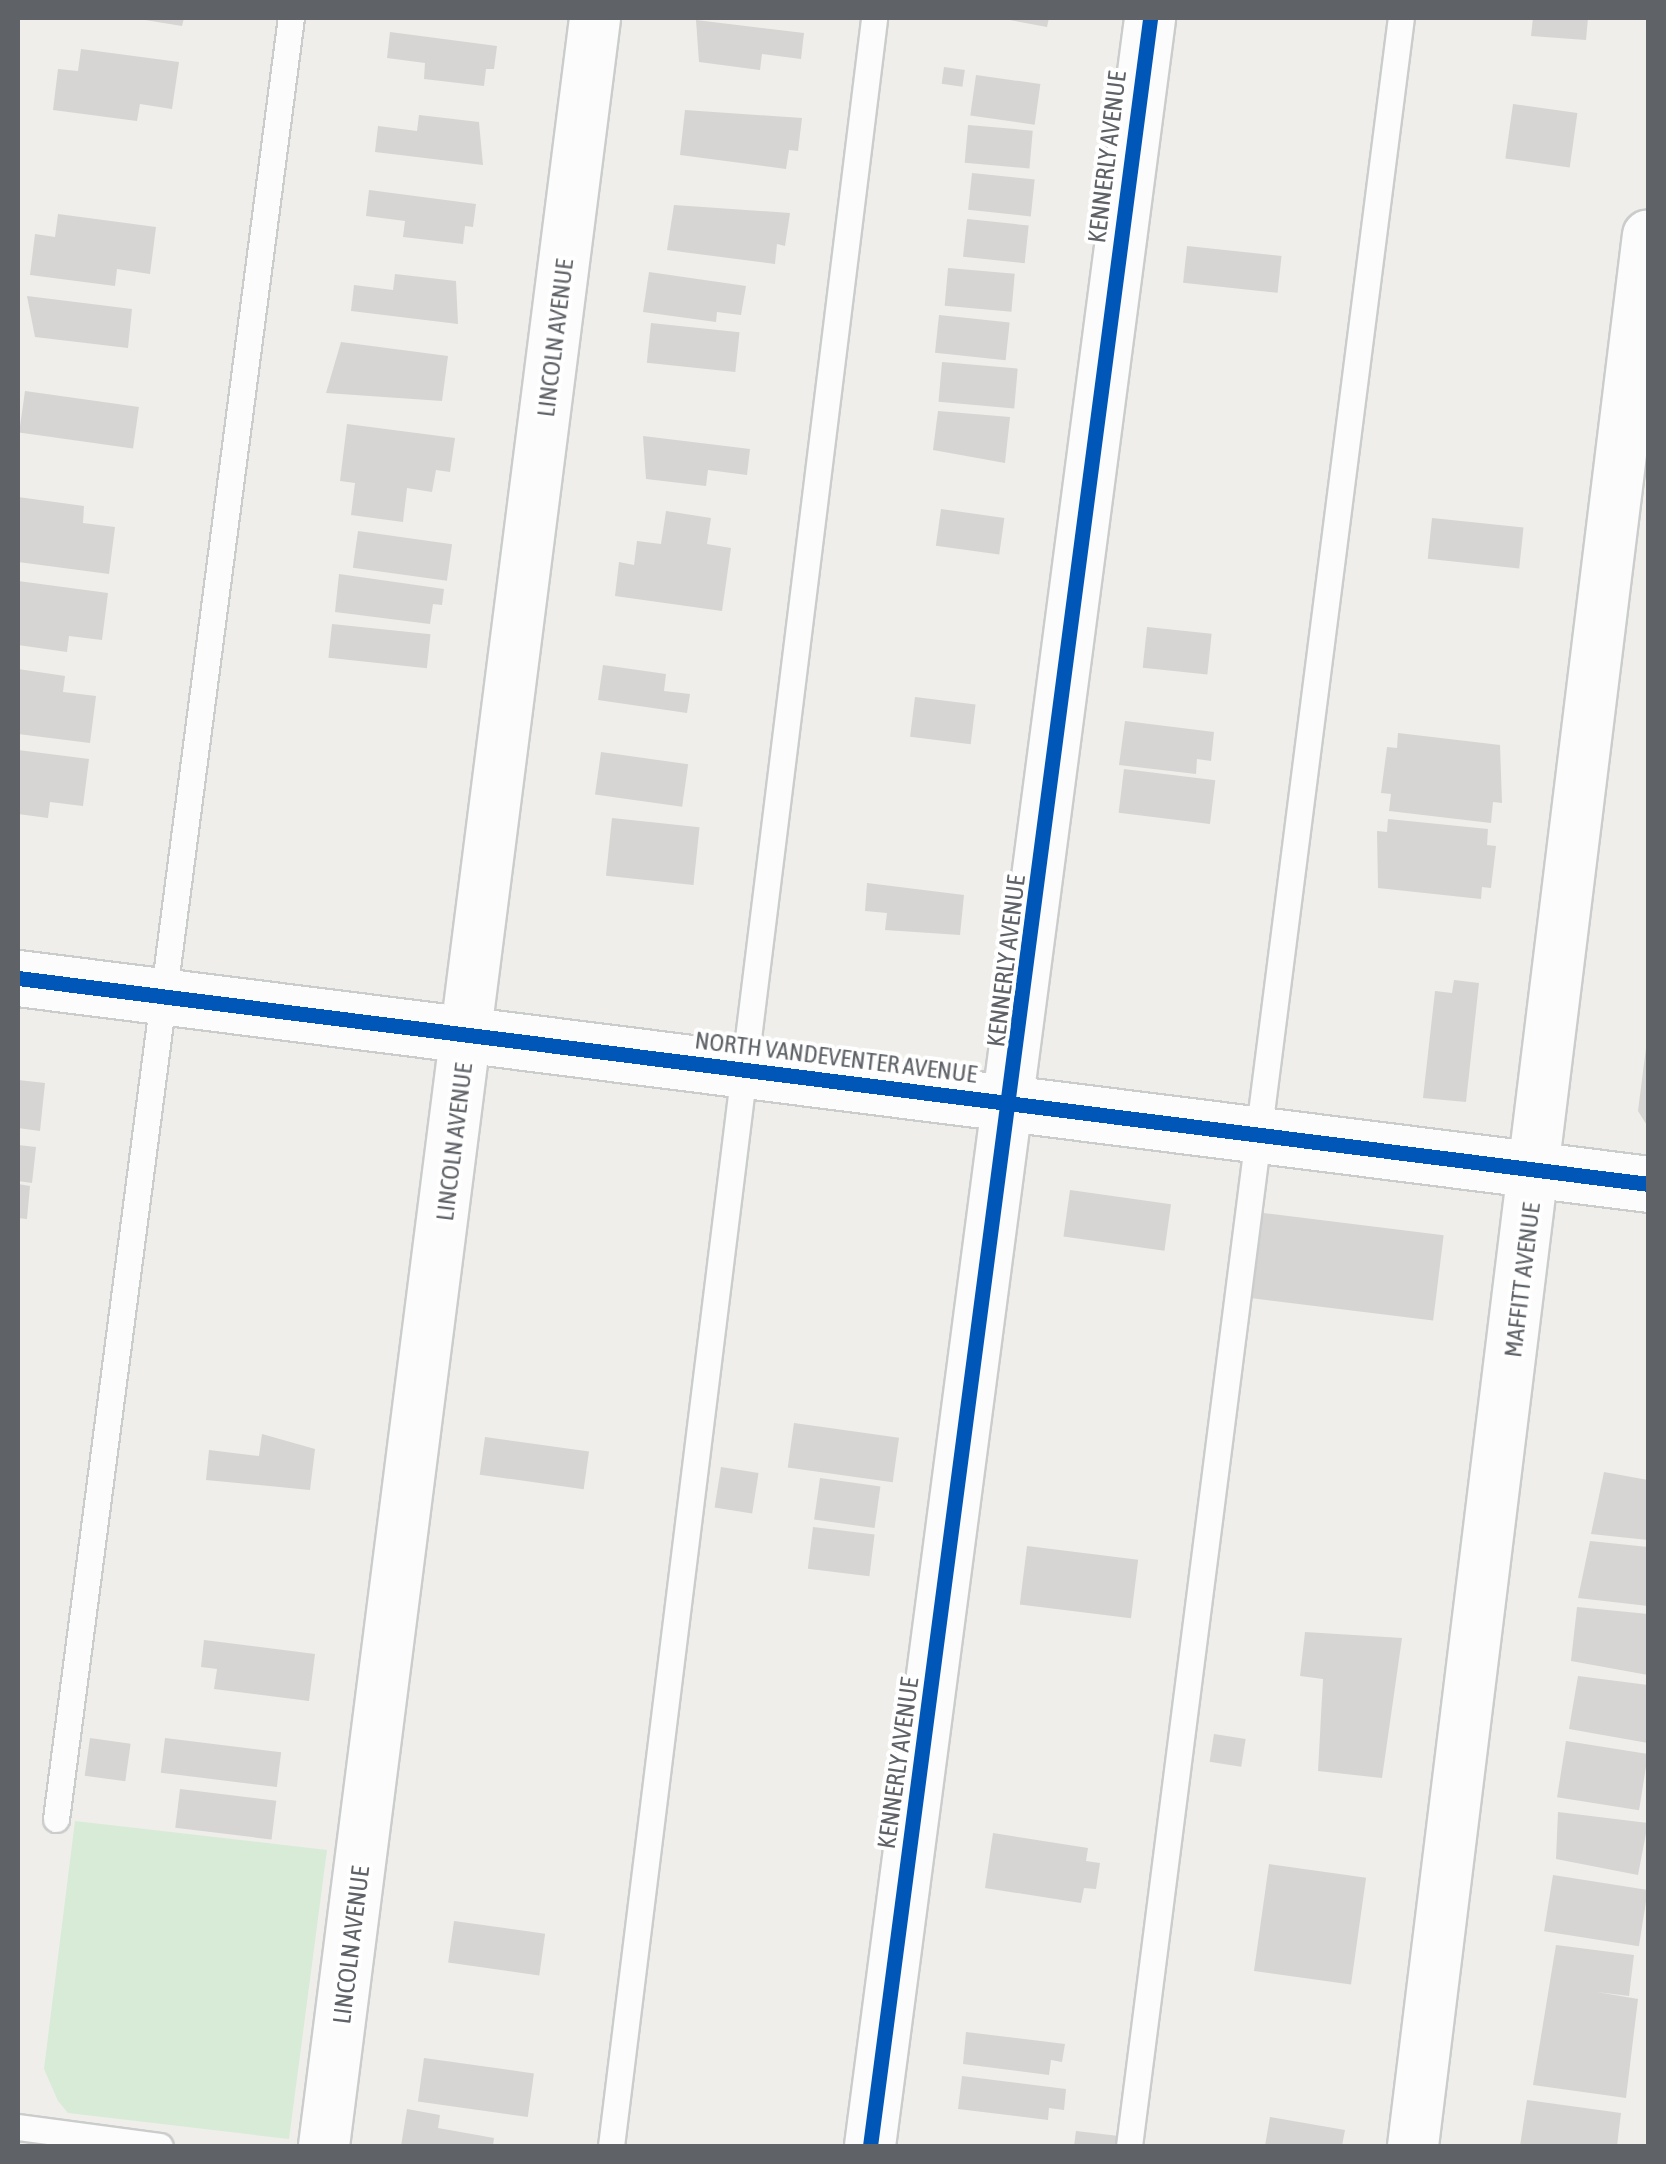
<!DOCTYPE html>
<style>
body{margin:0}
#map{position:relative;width:1666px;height:2164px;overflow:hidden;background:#efeeea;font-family:"Asap Condensed",sans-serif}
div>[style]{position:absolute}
.green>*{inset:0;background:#d8ebd6}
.building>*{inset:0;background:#d6d5d3;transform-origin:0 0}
.roads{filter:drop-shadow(2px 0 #cbcccc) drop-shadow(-2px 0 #cbcccc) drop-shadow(0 2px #cbcccc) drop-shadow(0 -2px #cbcccc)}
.lane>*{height:25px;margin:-12.5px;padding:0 12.5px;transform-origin:12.5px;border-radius:12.5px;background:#fdfcfc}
.street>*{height:50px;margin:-25px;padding:0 25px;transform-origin:25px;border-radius:25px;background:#fdfcfc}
.secondary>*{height:55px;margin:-27.5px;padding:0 27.5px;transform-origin:27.5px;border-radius:27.5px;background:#fdfcfc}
.cycleway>*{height:15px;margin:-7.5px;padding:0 7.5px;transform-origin:7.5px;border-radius:7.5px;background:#0057b8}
span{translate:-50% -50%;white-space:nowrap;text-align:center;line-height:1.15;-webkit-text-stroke:8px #fff;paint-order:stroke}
.street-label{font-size:25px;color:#5f6368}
.frame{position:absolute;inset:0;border:20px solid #5f6368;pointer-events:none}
</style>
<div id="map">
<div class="green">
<i style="clip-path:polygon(75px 1821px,327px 1850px,289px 2139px,68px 2113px,58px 2101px,44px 2069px)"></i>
</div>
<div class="building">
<i style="clip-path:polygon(133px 18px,184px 18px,182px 26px)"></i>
<i style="clip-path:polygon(999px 18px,1049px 18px,1047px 27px)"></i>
<i style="clip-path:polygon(1533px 18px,1588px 18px,1586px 40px,1531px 36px)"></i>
<i style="clip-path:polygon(696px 20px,804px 33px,801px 59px,762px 54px,760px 70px,699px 62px)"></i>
<i style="clip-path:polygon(390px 32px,497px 46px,494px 69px,486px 69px,484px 86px,424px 79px,425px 63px,387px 58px)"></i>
<i style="clip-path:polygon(81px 49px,179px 62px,172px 109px,140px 104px,137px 121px,53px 110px,58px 69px,78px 71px)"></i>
<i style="left:944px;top:67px;width:21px;height:17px;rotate:8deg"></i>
<i style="left:976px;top:75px;width:65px;height:41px;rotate:8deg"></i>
<i style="left:1513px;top:104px;width:65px;height:55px;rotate:8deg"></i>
<i style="clip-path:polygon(685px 110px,802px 118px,798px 151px,789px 150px,786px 169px,680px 155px)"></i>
<i style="clip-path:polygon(419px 115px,479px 122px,483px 165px,375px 152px,378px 126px,417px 131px)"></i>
<i style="left:968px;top:125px;width:65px;height:38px;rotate:5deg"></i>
<i style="left:972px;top:173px;width:63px;height:37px;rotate:6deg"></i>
<i style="clip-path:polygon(369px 190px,476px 204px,473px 227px,465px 226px,463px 244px,403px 237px,405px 221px,366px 216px)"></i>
<i style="clip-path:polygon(674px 205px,790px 213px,785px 246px,777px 244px,775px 264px,667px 250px)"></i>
<i style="clip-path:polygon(58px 214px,156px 227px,150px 274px,117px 269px,115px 286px,30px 275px,35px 234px,55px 237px)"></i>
<i style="left:967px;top:219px;width:62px;height:38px;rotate:6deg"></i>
<i style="left:1187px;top:246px;width:95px;height:37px;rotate:6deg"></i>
<i style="left:948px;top:268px;width:67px;height:38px;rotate:5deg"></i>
<i style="clip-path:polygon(649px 272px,746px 286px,741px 315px,717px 312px,716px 322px,643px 312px)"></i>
<i style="clip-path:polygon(395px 274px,456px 281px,458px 324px,351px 311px,354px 285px,393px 290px)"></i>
<i style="clip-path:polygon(27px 296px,132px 309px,128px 348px,35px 337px)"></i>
<i style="left:939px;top:315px;width:71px;height:38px;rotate:6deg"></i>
<i style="left:651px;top:323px;width:89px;height:40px;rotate:6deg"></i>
<i style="clip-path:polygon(341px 342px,448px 356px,442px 401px,326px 393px)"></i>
<i style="left:942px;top:362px;width:76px;height:40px;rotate:5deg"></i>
<i style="left:25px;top:391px;width:115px;height:42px;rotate:8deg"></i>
<i style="clip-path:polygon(938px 411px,1010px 417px,1005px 463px,933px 450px)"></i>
<i style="clip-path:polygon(347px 424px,455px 438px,450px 472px,436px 470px,432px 492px,407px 488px,403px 522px,351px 515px,355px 483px,340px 481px)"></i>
<i style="clip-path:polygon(643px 436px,750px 449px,747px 475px,708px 470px,706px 486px,646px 479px)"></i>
<i style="clip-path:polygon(18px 497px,84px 506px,83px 523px,115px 527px,109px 574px,18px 562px)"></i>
<i style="left:941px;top:509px;width:64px;height:37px;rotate:8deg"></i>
<i style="clip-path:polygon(666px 511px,711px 518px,707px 544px,731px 548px,722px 611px,615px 596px,619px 562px,634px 565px,637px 541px,661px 544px)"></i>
<i style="left:1432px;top:518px;width:92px;height:41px;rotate:6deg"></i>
<i style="left:358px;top:531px;width:95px;height:37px;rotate:8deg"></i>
<i style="clip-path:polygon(339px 574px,444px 589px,442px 605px,433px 604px,430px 624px,335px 612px)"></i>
<i style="clip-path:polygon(18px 581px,108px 593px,102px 640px,69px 636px,67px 652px,18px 645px)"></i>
<i style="left:332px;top:624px;width:99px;height:34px;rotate:6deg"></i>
<i style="left:1147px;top:627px;width:65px;height:41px;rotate:6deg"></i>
<i style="clip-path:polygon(603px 665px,666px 674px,664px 691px,690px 694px,687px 713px,598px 700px)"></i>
<i style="clip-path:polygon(18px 669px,65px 676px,63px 692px,96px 696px,90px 743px,18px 734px)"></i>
<i style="left:915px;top:697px;width:61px;height:40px;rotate:7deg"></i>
<i style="clip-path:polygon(1125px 721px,1214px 732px,1211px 761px,1197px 759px,1196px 774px,1119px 765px)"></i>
<i style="clip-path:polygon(1398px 733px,1500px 745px,1502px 803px,1493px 802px,1491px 823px,1389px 811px,1391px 794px,1381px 793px,1387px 747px,1397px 748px)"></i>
<i style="clip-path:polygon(18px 750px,89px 759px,83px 806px,50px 802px,48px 818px,18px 814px)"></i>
<i style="left:601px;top:752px;width:88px;height:43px;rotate:8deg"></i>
<i style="left:1124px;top:769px;width:92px;height:44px;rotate:7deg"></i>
<i style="left:612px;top:818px;width:88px;height:58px;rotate:6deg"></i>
<i style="clip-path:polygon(1388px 819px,1488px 829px,1487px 845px,1496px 846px,1491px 888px,1482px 887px,1481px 899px,1378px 888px,1377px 831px,1387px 832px)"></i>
<i style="clip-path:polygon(867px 883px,964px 895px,960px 935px,885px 930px,887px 913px,865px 911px)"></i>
<i style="clip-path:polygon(1454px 980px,1479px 983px,1466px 1102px,1423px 1098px,1435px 991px,1452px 993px)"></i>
<i style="clip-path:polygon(1646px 1048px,1648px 1048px,1648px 1127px,1638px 1111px)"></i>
<i style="clip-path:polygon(18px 1080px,45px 1083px,40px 1131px,18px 1128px)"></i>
<i style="clip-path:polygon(18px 1145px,36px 1147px,32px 1183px,18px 1181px)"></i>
<i style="clip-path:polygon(18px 1184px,30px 1186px,27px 1219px,18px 1218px)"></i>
<i style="left:1070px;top:1190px;width:102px;height:47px;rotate:8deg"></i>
<i style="left:1263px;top:1213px;width:182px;height:86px;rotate:7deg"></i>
<i style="left:794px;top:1423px;width:106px;height:45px;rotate:8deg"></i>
<i style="clip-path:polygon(262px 1434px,315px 1449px,310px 1490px,206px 1480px,209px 1450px,259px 1456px)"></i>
<i style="left:485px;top:1437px;width:105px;height:38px;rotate:8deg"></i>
<i style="left:721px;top:1467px;width:38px;height:41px;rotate:9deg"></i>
<i style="clip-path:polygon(1604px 1472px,1648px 1480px,1648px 1540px,1591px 1534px)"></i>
<i style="left:820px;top:1478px;width:61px;height:42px;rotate:8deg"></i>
<i style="left:813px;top:1527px;width:62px;height:42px;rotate:7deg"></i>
<i style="clip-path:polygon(1590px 1541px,1648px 1547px,1648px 1606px,1578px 1598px)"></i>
<i style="left:1027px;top:1546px;width:112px;height:59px;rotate:7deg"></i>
<i style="clip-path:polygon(1577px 1607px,1648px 1614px,1648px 1675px,1571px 1661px)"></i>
<i style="clip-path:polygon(1305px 1632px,1402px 1638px,1382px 1778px,1318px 1771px,1323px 1679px,1300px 1676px)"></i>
<i style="clip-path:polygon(204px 1640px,315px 1654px,309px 1701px,214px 1689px,217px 1669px,201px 1667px)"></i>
<i style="clip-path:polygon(1578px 1676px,1648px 1685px,1648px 1743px,1569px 1729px)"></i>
<i style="left:1214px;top:1734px;width:32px;height:28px;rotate:9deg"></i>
<i style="left:90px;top:1738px;width:41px;height:38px;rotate:8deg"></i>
<i style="left:165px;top:1738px;width:117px;height:35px;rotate:7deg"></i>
<i style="left:1566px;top:1741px;width:83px;height:57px;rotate:9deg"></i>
<i style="left:180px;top:1789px;width:97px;height:39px;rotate:7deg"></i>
<i style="clip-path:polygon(1558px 1812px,1648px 1823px,1638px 1875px,1556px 1859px)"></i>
<i style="clip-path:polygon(993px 1833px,1088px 1848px,1086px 1861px,1100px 1863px,1096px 1889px,1084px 1888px,1081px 1903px,985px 1888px)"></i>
<i style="left:1269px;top:1864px;width:98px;height:108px;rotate:8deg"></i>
<i style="left:1553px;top:1875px;width:96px;height:57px;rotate:9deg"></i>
<i style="left:454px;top:1921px;width:92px;height:42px;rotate:8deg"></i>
<i style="clip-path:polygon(1556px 1945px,1634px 1955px,1629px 1996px,1597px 1992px,1638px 1999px,1626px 2098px,1533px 2085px)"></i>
<i style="clip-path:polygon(966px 2032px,1065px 2044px,1062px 2062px,1051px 2060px,1049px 2075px,963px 2064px)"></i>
<i style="left:424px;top:2058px;width:111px;height:44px;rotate:8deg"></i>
<i style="clip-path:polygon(962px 2076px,1066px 2089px,1064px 2110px,1049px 2108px,1048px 2120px,958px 2109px)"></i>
<i style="clip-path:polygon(1527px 2100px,1621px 2113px,1617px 2146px,1520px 2146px)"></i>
<i style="clip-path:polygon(407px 2109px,440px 2115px,438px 2128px,494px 2138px,493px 2146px,401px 2146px)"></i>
<i style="clip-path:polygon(1270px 2117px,1345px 2130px,1342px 2146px,1265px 2146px)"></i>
<i style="clip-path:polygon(1076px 2131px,1119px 2136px,1118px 2146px,1074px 2146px)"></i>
</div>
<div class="roads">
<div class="lane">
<i style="left:56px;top:1819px;width:1816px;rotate:-82.57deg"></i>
<i style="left:18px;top:2127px;width:143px;rotate:7.6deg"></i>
<i style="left:611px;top:2146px;width:2144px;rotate:-82.95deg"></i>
<i style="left:1129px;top:2146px;width:2145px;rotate:-82.72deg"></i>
</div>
<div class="street">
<i style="left:324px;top:2146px;width:2145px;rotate:-82.74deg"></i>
<i style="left:870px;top:2146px;width:2146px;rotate:-82.5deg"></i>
<i style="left:1413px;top:2146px;width:1925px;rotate:-82.99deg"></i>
</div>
<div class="secondary">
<i style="left:18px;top:978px;width:1643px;rotate:7.2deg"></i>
</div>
</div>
<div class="cycleway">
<i style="left:18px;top:978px;width:1643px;rotate:7.2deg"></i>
<i style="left:870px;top:2146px;width:2146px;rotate:-82.5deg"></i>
</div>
<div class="street-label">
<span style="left:1107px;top:157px;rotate:-83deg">KENNERLY AVENUE</span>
<span style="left:555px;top:338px;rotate:-83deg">LINCOLN AVENUE</span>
<span style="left:1006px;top:961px;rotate:-83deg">KENNERLY AVENUE</span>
<span style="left:836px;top:1057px;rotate:7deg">NORTH VANDEVENTER AVENUE</span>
<span style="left:454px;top:1142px;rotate:-83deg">LINCOLN AVENUE</span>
<span style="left:1522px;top:1280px;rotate:-83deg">MAFFITT AVENUE</span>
<span style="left:898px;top:1763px;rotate:-82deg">KENNERLY AVENUE</span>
<span style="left:351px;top:1945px;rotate:-83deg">LINCOLN AVENUE</span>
</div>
<div class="frame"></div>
</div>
